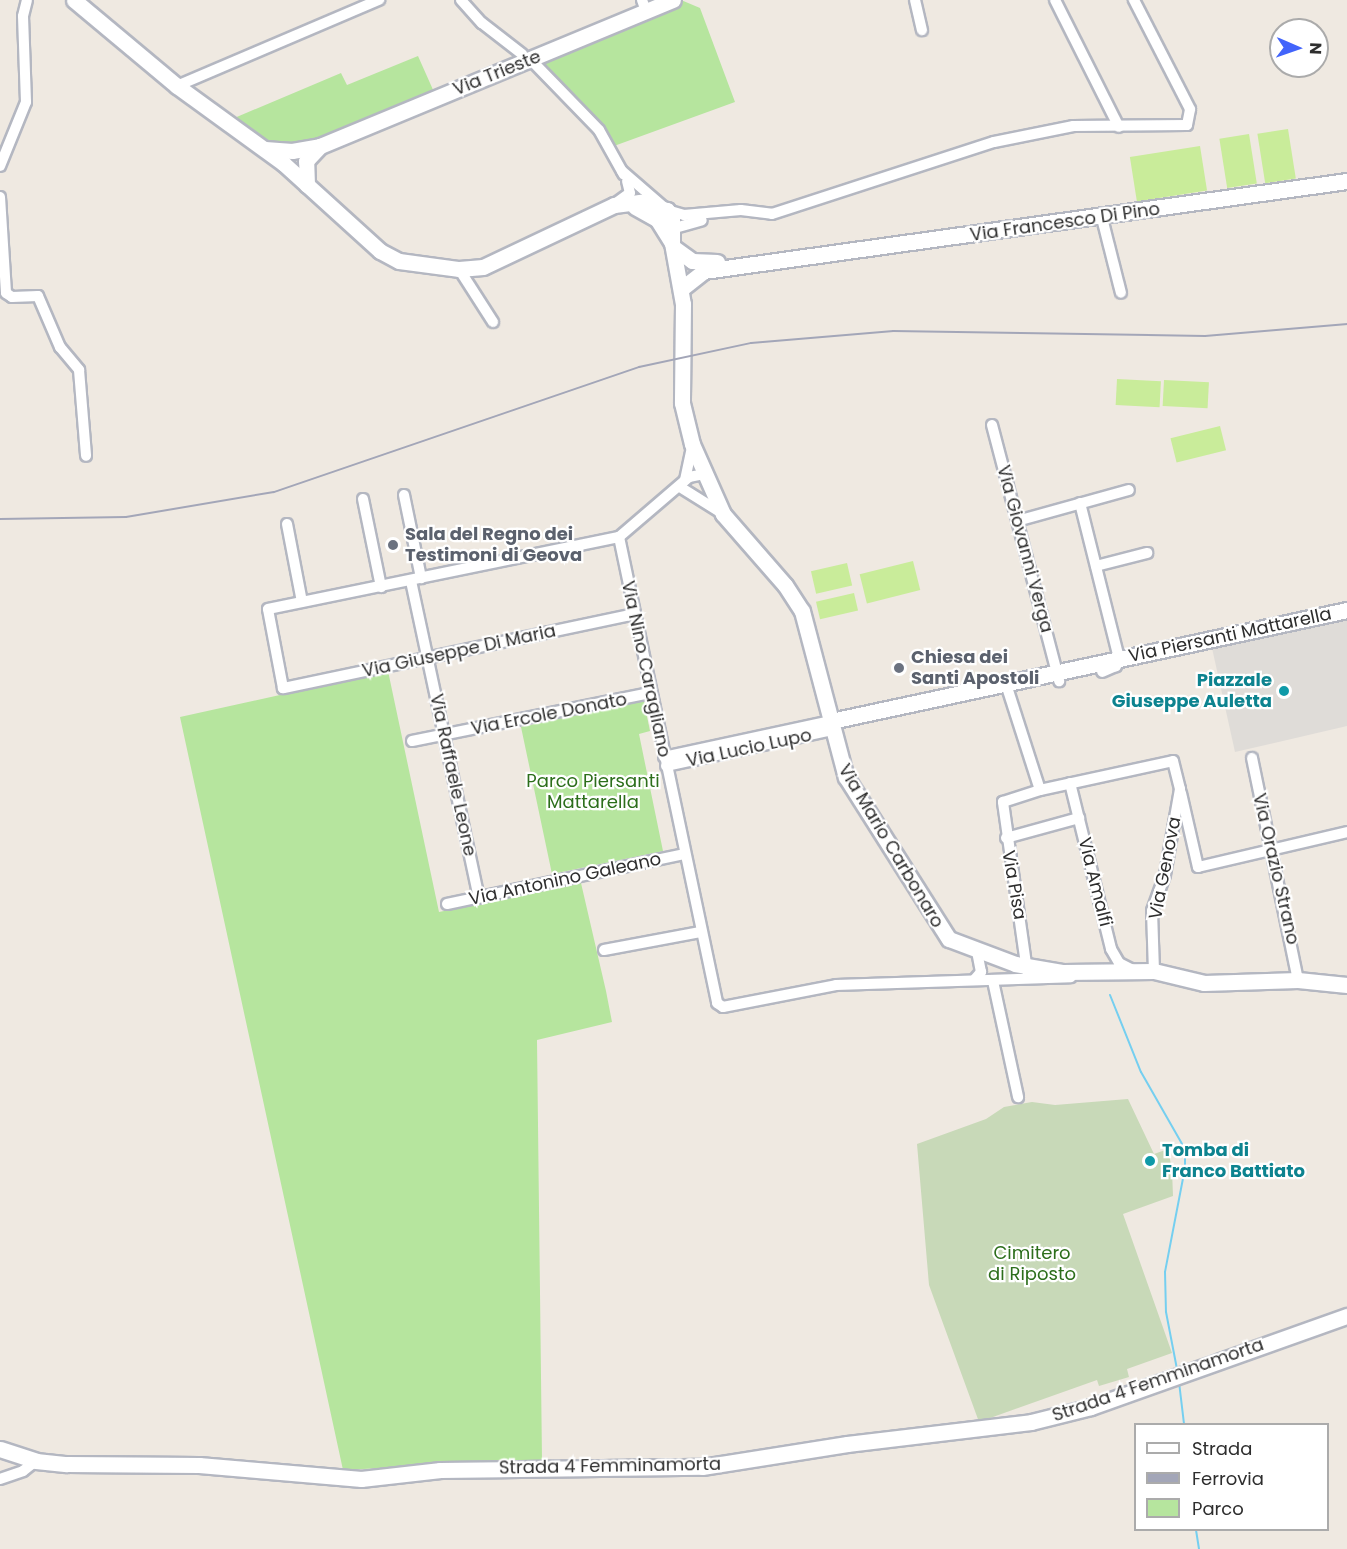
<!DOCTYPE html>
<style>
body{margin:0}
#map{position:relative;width:1347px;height:1549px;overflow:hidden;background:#efe9e1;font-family:Poppins,sans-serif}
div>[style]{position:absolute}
.green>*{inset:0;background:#b6e59e}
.cemetery>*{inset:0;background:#c8d9b8}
.pitch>*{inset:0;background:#c9ec9a;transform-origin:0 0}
.plaza>*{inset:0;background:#dfdcd8}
.stream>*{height:2px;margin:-1px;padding:0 1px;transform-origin:1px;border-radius:1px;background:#75cff0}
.roads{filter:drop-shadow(2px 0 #b4b7c1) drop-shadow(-2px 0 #b4b7c1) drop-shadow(0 2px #b4b7c1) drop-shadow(0 -2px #b4b7c1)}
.street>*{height:10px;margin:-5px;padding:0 5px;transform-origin:5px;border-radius:5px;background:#fff}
.secondary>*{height:15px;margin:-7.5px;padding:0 7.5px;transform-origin:7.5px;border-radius:7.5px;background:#fff}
.rail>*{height:2px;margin:-1px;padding:0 1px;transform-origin:1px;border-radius:1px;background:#a3a6b8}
.dots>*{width:16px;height:16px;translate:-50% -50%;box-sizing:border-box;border:3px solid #fff;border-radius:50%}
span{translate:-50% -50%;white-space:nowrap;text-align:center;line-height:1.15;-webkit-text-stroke:4.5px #fff;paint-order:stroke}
.street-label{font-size:18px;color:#2e2e2e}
.worship-label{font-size:18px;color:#5b616d;font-weight:700}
.left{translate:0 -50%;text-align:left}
.culture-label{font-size:18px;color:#0d838f;font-weight:700}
.right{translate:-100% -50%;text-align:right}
.park-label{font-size:18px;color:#2c6e1b}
.legend{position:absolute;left:1134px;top:1423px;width:195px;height:108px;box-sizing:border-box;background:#fff;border:2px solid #ababab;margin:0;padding:8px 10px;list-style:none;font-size:18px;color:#2e2e2e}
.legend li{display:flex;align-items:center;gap:12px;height:30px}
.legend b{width:30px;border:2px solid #ababab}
.north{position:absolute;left:1269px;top:18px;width:60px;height:60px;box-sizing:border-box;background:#fff;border:2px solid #ababab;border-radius:50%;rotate:92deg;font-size:16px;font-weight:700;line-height:24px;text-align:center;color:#2e2e2e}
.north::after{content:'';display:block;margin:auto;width:21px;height:27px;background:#4264fb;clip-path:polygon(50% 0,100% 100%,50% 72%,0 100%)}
</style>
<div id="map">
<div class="green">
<i style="clip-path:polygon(681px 0,700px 8px,735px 102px,614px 146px,591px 112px,539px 62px)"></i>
<i style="clip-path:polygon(418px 56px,434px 92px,320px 141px,271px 146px,232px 119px,341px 73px,347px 85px)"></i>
<i style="clip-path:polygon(388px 671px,439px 912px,581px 883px,606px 991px,612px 1022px,537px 1040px,542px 1460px,343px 1470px,180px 717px)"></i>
<i style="clip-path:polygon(644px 701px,650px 731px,639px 734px,663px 851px,552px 874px,521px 727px)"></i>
</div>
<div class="cemetery">
<i style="clip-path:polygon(1128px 1099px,1154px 1154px,1168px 1149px,1172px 1170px,1173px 1196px,1123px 1214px,1172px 1353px,1127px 1369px,1129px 1377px,1099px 1386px,1097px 1380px,979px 1422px,929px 1285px,917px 1144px,986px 1119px,1004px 1107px,1032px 1102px,1055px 1105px)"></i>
</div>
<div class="pitch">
<i style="left:1288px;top:129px;width:50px;height:31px;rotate:81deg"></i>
<i style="left:1249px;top:134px;width:50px;height:30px;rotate:81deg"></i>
<i style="left:1200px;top:146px;width:45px;height:71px;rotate:81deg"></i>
<i style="left:1117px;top:379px;width:44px;height:26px;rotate:3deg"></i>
<i style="left:1164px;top:380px;width:45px;height:26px;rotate:3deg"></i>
<i style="left:1220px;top:426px;width:25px;height:51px;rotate:76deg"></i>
<i style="left:913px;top:561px;width:30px;height:55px;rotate:76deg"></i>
<i style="left:847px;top:563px;width:23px;height:37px;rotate:77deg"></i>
<i style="left:854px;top:593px;width:18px;height:39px;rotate:77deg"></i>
</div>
<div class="plaza">
<i style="clip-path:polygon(1347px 620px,1347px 726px,1235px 752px,1212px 648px)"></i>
</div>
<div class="stream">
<i style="left:1110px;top:995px;width:83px;rotate:68.1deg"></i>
<i style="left:1141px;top:1072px;width:89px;rotate:60.3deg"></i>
<i style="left:1185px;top:1149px;width:19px;rotate:90deg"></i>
<i style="left:1185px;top:1168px;width:106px;rotate:100.9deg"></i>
<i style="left:1165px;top:1272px;width:40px;rotate:88.6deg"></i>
<i style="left:1166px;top:1312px;width:58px;rotate:79.1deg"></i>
<i style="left:1179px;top:1382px;width:42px;rotate:83.2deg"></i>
<i style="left:1196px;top:1530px;width:19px;rotate:81deg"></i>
</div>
<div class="roads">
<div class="street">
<i style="left:461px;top:0;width:31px;rotate:48deg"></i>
<i style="left:482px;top:23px;width:51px;rotate:37.8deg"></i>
<i style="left:642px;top:0;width:12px;rotate:70deg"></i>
<i style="left:915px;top:0;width:31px;rotate:77deg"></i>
<i style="left:1055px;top:0;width:142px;rotate:63.3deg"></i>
<i style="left:535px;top:64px;width:92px;rotate:45.9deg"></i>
<i style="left:599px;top:130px;width:51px;rotate:60.9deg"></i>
<i style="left:177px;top:86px;width:220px;rotate:-23.1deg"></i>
<i style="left:0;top:166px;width:69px;rotate:-67.9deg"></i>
<i style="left:26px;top:102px;width:86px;rotate:-92deg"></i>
<i style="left:23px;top:16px;width:16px;rotate:-76deg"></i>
<i style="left:622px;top:171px;width:60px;rotate:40.9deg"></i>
<i style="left:667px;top:210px;width:18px;rotate:16deg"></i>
<i style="left:684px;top:215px;width:57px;rotate:-5deg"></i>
<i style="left:741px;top:210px;width:31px;rotate:7deg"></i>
<i style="left:772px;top:214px;width:233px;rotate:-18deg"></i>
<i style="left:994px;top:142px;width:81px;rotate:-11.4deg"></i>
<i style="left:1073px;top:126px;width:114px;rotate:-0.5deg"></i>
<i style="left:1187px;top:125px;width:16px;rotate:-79deg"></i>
<i style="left:1190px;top:109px;width:123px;rotate:-117.2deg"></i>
<i style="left:0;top:197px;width:96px;rotate:86.4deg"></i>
<i style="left:6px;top:293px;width:7px;rotate:34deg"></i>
<i style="left:12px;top:297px;width:26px;rotate:-2deg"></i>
<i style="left:38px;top:296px;width:56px;rotate:66.7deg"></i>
<i style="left:60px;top:347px;width:30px;rotate:50deg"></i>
<i style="left:79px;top:370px;width:86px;rotate:85.3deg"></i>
<i style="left:616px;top:203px;width:17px;rotate:-36deg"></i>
<i style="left:630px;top:193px;width:12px;rotate:-104deg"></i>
<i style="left:1102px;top:218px;width:77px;rotate:75.8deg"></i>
<i style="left:668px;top:230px;width:35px;rotate:-16deg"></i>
<i style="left:459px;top:269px;width:63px;rotate:57.3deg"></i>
<i style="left:992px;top:425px;width:265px;rotate:75.3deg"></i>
<i style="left:685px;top:480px;width:34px;rotate:-78deg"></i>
<i style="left:680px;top:487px;width:51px;rotate:32.1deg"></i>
<i style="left:404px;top:495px;width:85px;rotate:78.4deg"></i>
<i style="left:363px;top:499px;width:90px;rotate:78.4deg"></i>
<i style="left:1080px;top:503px;width:160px;rotate:75.9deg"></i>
<i style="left:1119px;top:658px;width:9px;rotate:111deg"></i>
<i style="left:1116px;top:666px;width:15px;rotate:157deg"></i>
<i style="left:1017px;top:521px;width:116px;rotate:-15.5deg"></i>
<i style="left:287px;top:524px;width:79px;rotate:79.1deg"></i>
<i style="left:619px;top:537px;width:476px;rotate:78.1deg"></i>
<i style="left:717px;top:1003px;width:7px;rotate:34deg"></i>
<i style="left:723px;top:1007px;width:115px;rotate:-11deg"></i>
<i style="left:836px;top:985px;width:235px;rotate:-1.9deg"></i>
<i style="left:1096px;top:566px;width:53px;rotate:-14.3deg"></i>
<i style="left:411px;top:581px;width:324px;rotate:77.9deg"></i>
<i style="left:635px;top:614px;width:360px;rotate:168.1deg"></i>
<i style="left:283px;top:688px;width:80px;rotate:-100.8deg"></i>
<i style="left:268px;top:609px;width:358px;rotate:-11.6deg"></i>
<i style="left:619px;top:537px;width:92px;rotate:-40.6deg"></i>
<i style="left:689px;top:477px;width:15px;rotate:-11deg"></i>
<i style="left:1006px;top:684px;width:111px;rotate:72.2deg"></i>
<i style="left:412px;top:741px;width:244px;rotate:-11.4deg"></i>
<i style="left:664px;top:757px;width:171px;rotate:-12.2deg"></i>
<i style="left:1252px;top:758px;width:227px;rotate:78.3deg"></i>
<i style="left:666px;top:766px;width:171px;rotate:-12.2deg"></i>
<i style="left:1070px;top:783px;width:171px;rotate:76.1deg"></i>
<i style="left:1111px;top:949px;width:16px;rotate:60deg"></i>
<i style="left:1119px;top:963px;width:16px;rotate:27deg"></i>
<i style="left:1181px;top:793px;width:76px;rotate:77.1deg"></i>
<i style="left:1198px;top:867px;width:153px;rotate:-13.2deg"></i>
<i style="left:1006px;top:838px;width:76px;rotate:-15.3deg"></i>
<i style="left:447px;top:904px;width:242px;rotate:-11.9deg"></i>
<i style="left:604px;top:950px;width:98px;rotate:-10.6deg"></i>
<i style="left:1027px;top:971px;width:171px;rotate:-98.1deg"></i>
<i style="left:1003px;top:802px;width:39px;rotate:-18deg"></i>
<i style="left:1040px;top:790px;width:136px;rotate:-12.3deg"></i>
<i style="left:1173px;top:761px;width:29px;rotate:76deg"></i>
<i style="left:1180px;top:789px;width:87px;rotate:99.9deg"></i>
<i style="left:1165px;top:875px;width:38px;rotate:110deg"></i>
<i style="left:1152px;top:911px;width:60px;rotate:88.1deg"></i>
<i style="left:974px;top:980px;width:11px;rotate:-49deg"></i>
<i style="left:981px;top:972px;width:20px;rotate:-101deg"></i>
<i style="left:993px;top:981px;width:119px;rotate:77.8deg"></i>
<i style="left:0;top:1479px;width:24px;rotate:-19deg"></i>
<i style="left:23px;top:1471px;width:16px;rotate:-38deg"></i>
</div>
<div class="secondary">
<i style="left:74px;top:0;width:134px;rotate:39.9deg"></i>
<i style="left:177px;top:86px;width:131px;rotate:36deg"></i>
<i style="left:283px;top:163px;width:131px;rotate:42.2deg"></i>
<i style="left:380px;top:251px;width:21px;rotate:28deg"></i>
<i style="left:399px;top:261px;width:61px;rotate:7.6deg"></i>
<i style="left:459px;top:269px;width:24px;rotate:-5deg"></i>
<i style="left:483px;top:267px;width:145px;rotate:-25.3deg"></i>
<i style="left:614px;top:205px;width:26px;rotate:-7deg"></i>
<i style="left:640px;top:202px;width:28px;rotate:17deg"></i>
<i style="left:667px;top:210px;width:10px;rotate:61deg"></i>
<i style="left:672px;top:219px;width:24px;rotate:90deg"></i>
<i style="left:672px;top:243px;width:62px;rotate:79.8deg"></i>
<i style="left:683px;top:304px;width:99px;rotate:90.6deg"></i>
<i style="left:682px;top:403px;width:42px;rotate:76.3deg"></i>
<i style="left:692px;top:444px;width:77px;rotate:66.1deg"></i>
<i style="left:723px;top:514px;width:94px;rotate:48.9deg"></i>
<i style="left:785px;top:585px;width:31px;rotate:57deg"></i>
<i style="left:802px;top:611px;width:172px;rotate:75.2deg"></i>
<i style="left:846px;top:777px;width:192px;rotate:57.6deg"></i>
<i style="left:949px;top:939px;width:71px;rotate:20.7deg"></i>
<i style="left:1015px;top:964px;width:49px;rotate:9.5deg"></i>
<i style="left:1063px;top:972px;width:91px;rotate:-0.6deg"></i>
<i style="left:1154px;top:971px;width:51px;rotate:13.5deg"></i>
<i style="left:1204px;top:983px;width:94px;rotate:-1.8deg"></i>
<i style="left:1298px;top:980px;width:49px;rotate:5.8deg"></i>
<i style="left:265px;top:149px;width:27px;rotate:4deg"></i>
<i style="left:292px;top:151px;width:28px;rotate:-10deg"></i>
<i style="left:320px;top:146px;width:382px;rotate:-22.5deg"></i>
<i style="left:307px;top:185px;width:24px;rotate:-92deg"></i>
<i style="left:306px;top:161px;width:21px;rotate:-47deg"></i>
<i style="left:635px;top:207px;width:25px;rotate:29deg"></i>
<i style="left:657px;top:219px;width:28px;rotate:58deg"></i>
<i style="left:673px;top:247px;width:24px;rotate:36deg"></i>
<i style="left:692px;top:261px;width:25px;rotate:2deg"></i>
<i style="left:681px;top:289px;width:29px;rotate:-38deg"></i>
<i style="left:704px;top:271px;width:649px;rotate:-7.97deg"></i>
<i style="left:831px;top:721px;width:528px;rotate:-12.14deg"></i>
<i style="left:0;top:1449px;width:38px;rotate:18deg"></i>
<i style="left:36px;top:1461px;width:31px;rotate:6deg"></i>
<i style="left:67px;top:1464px;width:132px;rotate:0.4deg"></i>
<i style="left:199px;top:1465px;width:163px;rotate:4.9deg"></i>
<i style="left:361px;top:1479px;width:80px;rotate:-6.5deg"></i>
<i style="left:440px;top:1470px;width:262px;rotate:-0.7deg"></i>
<i style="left:702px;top:1467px;width:147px;rotate:-9deg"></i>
<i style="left:847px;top:1444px;width:185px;rotate:-6.8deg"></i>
<i style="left:1031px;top:1422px;width:62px;rotate:-14deg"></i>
<i style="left:1091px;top:1407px;width:272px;rotate:-19.6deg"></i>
</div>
</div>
<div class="rail">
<i style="left:0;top:519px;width:126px;rotate:-0.9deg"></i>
<i style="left:126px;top:517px;width:150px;rotate:-9.6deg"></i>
<i style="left:274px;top:492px;width:386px;rotate:-18.9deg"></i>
<i style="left:639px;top:367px;width:115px;rotate:-12.1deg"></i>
<i style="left:751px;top:343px;width:143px;rotate:-4.8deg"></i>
<i style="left:893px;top:331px;width:312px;rotate:0.9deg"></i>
<i style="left:1205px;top:336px;width:143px;rotate:-4.8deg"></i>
</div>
<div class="dots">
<i style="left:393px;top:545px;background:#6b7280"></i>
<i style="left:899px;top:668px;background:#6b7280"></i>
<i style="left:1284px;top:691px;background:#0f9aa8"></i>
<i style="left:1150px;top:1161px;background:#0f9aa8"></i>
</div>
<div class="street-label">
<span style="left:497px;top:73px;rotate:-22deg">Via Trieste</span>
<span style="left:1065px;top:222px;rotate:-8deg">Via Francesco Di Pino</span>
<span style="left:1025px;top:549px;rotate:75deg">Via Giovanni Verga</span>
<span style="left:1230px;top:635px;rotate:-12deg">Via Piersanti Mattarella</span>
<span style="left:459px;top:651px;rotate:-12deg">Via Giuseppe Di Maria</span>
<span style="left:646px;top:669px;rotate:78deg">Via Nino Caragliano</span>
<span style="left:549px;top:714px;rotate:-11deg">Via Ercole Donato</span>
<span style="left:749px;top:748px;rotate:-12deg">Via Lucio Lupo</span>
<span style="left:453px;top:775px;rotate:78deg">Via Raffaele Leone</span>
<span style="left:891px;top:846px;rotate:59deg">Via Mario Carbonaro</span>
<span style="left:1165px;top:868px;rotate:-79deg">Via Genova</span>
<span style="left:1276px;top:869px;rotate:77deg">Via Orazio Strano</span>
<span style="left:565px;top:879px;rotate:-12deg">Via Antonino Galeano</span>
<span style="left:1095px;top:882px;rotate:76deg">Via Amalfi</span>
<span style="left:1014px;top:885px;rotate:80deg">Via Pisa</span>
<span style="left:1158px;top:1380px;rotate:-19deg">Strada 4 Femminamorta</span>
<span style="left:610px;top:1466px;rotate:-1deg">Strada 4 Femminamorta</span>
</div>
<div class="worship-label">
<span class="left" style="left:405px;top:545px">Sala del Regno dei<br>Testimoni di Geova</span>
<span class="left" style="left:911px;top:668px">Chiesa dei<br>Santi Apostoli</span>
</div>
<div class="culture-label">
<span class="right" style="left:1272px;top:691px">Piazzale<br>Giuseppe Auletta</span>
<span class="left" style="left:1162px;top:1161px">Tomba di<br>Franco Battiato</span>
</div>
<div class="park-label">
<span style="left:593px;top:792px">Parco Piersanti<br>Mattarella</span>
<span style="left:1032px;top:1264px">Cimitero<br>di Riposto</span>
</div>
<ul class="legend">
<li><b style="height:8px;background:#fff"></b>Strada</li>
<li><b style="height:8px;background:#a3a6b8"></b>Ferrovia</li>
<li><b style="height:16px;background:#b6e59e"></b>Parco</li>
</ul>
<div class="north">N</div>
</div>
